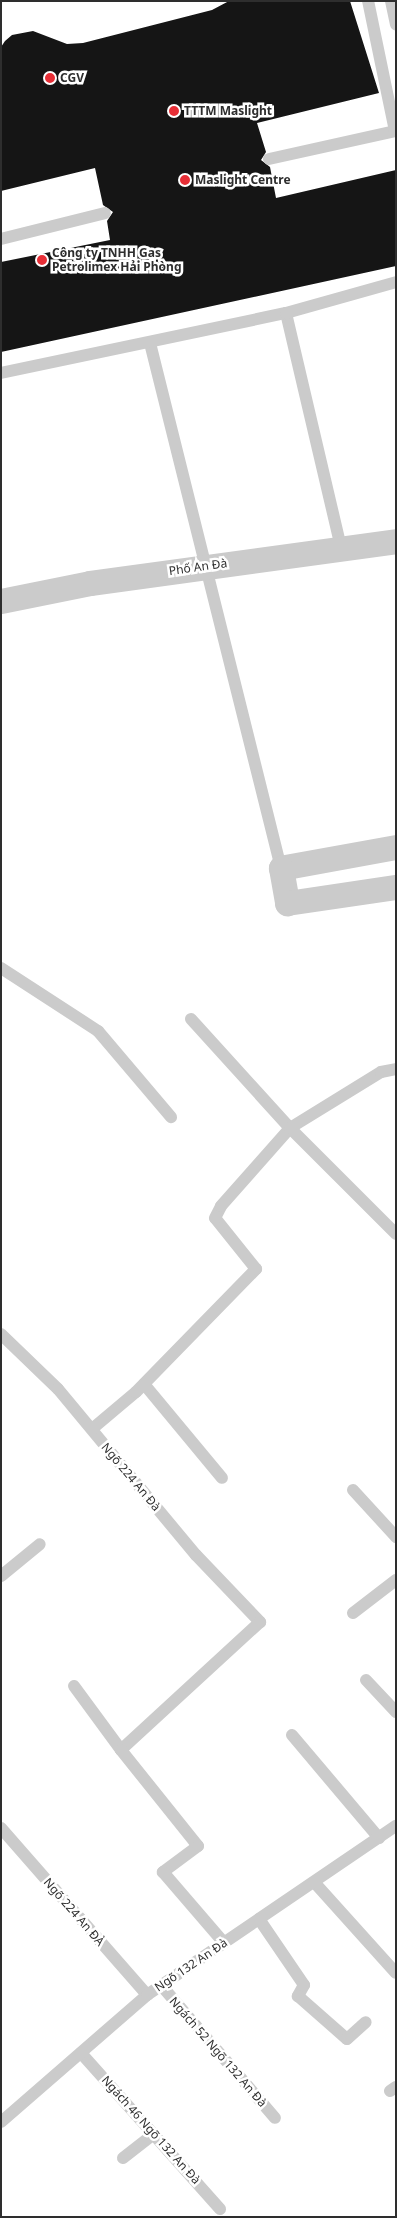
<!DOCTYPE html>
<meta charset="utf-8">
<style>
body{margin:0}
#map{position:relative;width:397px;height:2218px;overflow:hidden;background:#fff;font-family:"Noto Sans",sans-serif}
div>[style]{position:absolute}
.building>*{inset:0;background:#151515}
.service>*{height:12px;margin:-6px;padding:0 6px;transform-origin:6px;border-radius:6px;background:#cbcbcb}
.minor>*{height:25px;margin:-12.5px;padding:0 12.5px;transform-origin:12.5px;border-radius:12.5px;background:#cbcbcb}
.dots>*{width:14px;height:14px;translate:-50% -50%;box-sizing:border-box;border:2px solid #fff;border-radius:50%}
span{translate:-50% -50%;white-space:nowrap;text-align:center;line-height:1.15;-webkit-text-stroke:5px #fff;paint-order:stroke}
.poi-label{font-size:12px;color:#2e2e2e;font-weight:700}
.left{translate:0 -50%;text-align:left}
.street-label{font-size:12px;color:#2e2e2e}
.frame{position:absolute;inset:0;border:2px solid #2e2e2e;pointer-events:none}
</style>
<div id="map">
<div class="building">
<i style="clip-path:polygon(229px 1px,350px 1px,379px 93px,257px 123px,266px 152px,261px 160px,270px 167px,276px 198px,396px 170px,396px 266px,1px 352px,1px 262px,110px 240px,107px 221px,113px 212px,103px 205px,95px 168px,1px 191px,1px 47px,5px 41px,12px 35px,33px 31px,67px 44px,83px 43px,212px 10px)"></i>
</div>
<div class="service">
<i style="left:391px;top:1px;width:24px;rotate:78deg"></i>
<i style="left:269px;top:159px;width:129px;rotate:-12.5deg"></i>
<i style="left:395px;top:131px;width:133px;rotate:-101.7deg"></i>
<i style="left:1px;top:239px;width:107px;rotate:-14deg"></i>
<i style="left:286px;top:313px;width:241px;rotate:76.8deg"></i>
<i style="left:150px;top:343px;width:541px;rotate:75.99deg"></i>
<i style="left:1px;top:373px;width:291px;rotate:-11.9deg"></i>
<i style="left:286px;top:313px;width:114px;rotate:-15.7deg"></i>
<i style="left:1px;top:968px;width:116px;rotate:33deg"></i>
<i style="left:98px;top:1031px;width:113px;rotate:49.7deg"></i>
<i style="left:191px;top:1019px;width:147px;rotate:47.8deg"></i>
<i style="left:290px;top:1128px;width:150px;rotate:45deg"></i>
<i style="left:1px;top:1334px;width:79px;rotate:44deg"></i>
<i style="left:58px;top:1389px;width:216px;rotate:50.3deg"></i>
<i style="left:196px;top:1555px;width:93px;rotate:46.3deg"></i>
<i style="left:260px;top:1622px;width:189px;rotate:137.4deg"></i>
<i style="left:144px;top:1384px;width:122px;rotate:50.3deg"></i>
<i style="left:92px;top:1429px;width:57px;rotate:-40.1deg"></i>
<i style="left:136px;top:1392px;width:172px;rotate:-45.7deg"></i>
<i style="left:256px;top:1269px;width:65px;rotate:-128.8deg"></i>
<i style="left:215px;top:1218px;width:13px;rotate:-63deg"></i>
<i style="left:221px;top:1206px;width:104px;rotate:-48.5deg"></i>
<i style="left:290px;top:1128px;width:107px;rotate:-31.6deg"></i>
<i style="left:381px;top:1072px;width:15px;rotate:-11deg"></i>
<i style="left:353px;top:1490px;width:64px;rotate:47.5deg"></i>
<i style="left:1px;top:1576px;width:50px;rotate:-39.4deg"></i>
<i style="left:353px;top:1613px;width:54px;rotate:-37.5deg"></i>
<i style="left:366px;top:1680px;width:44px;rotate:46.8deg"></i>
<i style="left:74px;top:1686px;width:79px;rotate:53.7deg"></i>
<i style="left:121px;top:1750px;width:123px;rotate:51.3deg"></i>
<i style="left:198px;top:1846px;width:44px;rotate:143.4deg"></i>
<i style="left:163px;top:1872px;width:94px;rotate:49.3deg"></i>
<i style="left:292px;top:1735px;width:135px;rotate:49.8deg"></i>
<i style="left:1px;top:1828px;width:222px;rotate:48.8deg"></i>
<i style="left:314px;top:1882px;width:122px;rotate:48deg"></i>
<i style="left:259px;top:1919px;width:80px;rotate:55.7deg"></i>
<i style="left:304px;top:1985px;width:13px;rotate:119deg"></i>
<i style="left:298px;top:1996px;width:65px;rotate:41.3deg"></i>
<i style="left:347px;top:2039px;width:25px;rotate:-42deg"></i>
<i style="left:161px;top:1985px;width:175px;rotate:49.4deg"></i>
<i style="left:81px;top:2053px;width:209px;rotate:48.3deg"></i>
<i style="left:390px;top:2091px;width:7px;rotate:-34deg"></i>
<i style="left:1px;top:2122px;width:194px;rotate:-41deg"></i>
<i style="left:147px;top:1995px;width:301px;rotate:-34.2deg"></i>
<i style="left:123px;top:2158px;width:39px;rotate:-38deg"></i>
</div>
<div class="minor">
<i style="left:1px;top:601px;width:91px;rotate:-11.4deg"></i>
<i style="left:90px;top:583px;width:309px;rotate:-7.8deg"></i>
<i style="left:396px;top:847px;width:117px;rotate:169.7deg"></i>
<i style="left:281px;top:868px;width:36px;rotate:80deg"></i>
<i style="left:287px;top:903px;width:110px;rotate:-8.4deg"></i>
</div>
<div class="dots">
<i style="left:50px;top:78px;background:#e72e36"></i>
<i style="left:174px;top:111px;background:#e72e36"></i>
<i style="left:185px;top:180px;background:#e72e36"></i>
<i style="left:42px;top:260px;background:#e72e36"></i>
</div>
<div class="poi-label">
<span class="left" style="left:60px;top:78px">CGV</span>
<span class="left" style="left:184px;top:111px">TTTM Maslight</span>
<span class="left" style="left:195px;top:180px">Maslight Centre</span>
<span class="left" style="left:52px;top:260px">Công ty TNHH Gas<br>Petrolimex Hải Phòng</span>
</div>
<div class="street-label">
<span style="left:198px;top:567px;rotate:-8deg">Phố An Đà</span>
<span style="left:131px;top:1477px;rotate:50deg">Ngõ 224 An Đà</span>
<span style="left:74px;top:1912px;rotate:49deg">Ngõ 224 An ĐÀ</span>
<span style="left:191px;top:1965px;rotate:-34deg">Ngõ 132 An Đà</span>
<span style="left:218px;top:2052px;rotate:49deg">Ngách 52 Ngõ 132 An Đà</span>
<span style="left:151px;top:2130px;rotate:48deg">Ngách 46 Ngõ 132 An Đà</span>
</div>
<div class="frame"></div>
</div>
